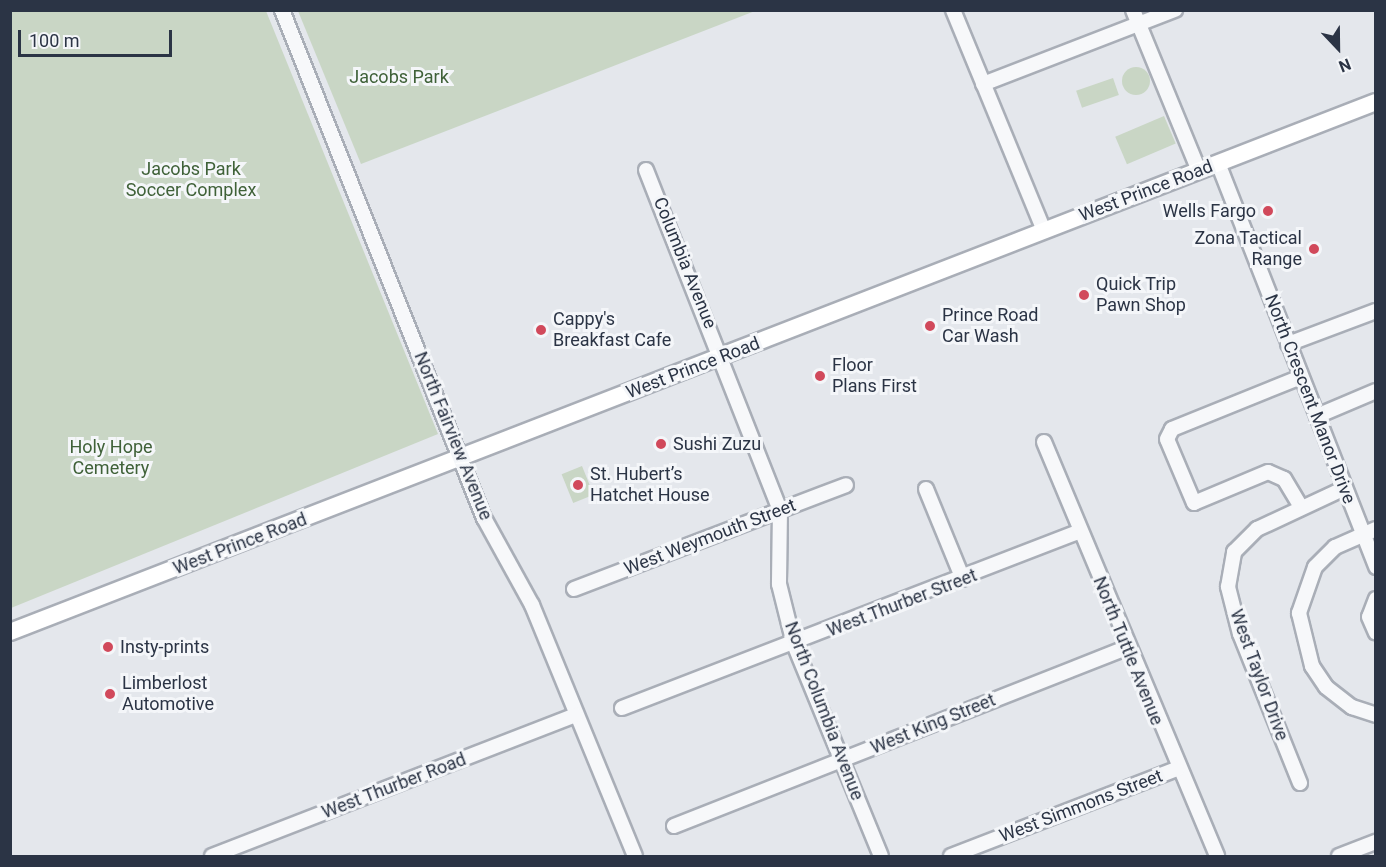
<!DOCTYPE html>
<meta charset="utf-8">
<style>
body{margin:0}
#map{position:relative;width:1386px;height:867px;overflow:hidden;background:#e4e7ec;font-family:Roboto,sans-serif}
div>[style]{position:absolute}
.green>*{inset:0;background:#c9d6c5;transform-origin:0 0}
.round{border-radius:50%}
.roads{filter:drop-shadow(2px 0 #a9aeb7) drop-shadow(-2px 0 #a9aeb7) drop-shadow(0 2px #a9aeb7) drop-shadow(0 -2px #a9aeb7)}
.minor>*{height:14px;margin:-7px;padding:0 7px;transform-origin:7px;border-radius:7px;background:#f7f8fa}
.major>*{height:16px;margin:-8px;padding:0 8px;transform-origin:8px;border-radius:8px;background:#fff}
.dots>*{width:16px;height:16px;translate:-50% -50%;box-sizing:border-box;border:3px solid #f4f6f9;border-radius:50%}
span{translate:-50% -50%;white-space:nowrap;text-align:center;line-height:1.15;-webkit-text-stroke:6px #f4f6f9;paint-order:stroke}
.park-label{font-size:18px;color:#3f6138}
.street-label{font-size:18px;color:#2b3445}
.poi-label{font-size:18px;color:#2b3445}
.right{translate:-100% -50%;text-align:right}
.left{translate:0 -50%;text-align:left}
.frame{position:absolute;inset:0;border:12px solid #2b3445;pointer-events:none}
.north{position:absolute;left:1308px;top:18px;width:60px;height:60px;-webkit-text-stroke:4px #f4f6f9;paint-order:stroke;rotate:158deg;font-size:16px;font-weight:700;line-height:24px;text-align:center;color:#2b3445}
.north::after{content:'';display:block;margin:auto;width:21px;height:27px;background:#2b3445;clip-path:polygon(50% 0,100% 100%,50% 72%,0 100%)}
.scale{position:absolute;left:18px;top:30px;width:154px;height:27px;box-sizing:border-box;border:3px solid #2b3445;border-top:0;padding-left:8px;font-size:18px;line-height:21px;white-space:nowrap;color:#2b3445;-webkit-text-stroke:4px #f4f6f9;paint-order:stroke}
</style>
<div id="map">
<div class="green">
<i style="clip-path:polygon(10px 11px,266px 11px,438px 434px,11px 608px)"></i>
<i style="clip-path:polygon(298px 11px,755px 11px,361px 164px)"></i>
<i class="round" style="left:1122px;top:67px;width:28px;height:28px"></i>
<i style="left:1113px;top:78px;width:18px;height:39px;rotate:71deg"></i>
<i style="left:1164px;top:116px;width:30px;height:53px;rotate:67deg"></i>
<i style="left:582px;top:466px;width:31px;height:22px;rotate:68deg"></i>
</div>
<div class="roads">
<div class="minor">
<i style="left:282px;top:10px;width:547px;rotate:68.32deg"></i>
<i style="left:484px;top:518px;width:99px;rotate:61.1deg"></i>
<i style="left:532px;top:605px;width:271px;rotate:67.7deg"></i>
<i style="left:953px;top:10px;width:239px;rotate:67.6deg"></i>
<i style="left:1133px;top:10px;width:174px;rotate:67.7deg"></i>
<i style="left:983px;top:84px;width:206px;rotate:-21.1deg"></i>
<i style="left:1218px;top:163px;width:434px;rotate:68.6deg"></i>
<i style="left:646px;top:170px;width:365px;rotate:68.5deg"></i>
<i style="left:780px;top:510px;width:74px;rotate:90.8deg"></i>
<i style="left:779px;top:584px;width:62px;rotate:76deg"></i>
<i style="left:794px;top:644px;width:229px;rotate:67.7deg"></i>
<i style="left:1288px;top:344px;width:94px;rotate:-20.6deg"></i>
<i style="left:1317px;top:416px;width:64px;rotate:-23deg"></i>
<i style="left:1044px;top:442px;width:449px;rotate:67.3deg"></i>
<i style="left:926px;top:489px;width:97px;rotate:67.7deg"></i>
<i style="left:1301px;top:507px;width:33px;rotate:-121deg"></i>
<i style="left:1284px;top:479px;width:17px;rotate:-156deg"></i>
<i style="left:1268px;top:472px;width:80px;rotate:157.3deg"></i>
<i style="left:1194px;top:503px;width:69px;rotate:-112.9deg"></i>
<i style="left:1167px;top:439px;width:11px;rotate:-63deg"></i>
<i style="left:1172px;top:429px;width:139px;rotate:-22deg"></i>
<i style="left:1376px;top:529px;width:45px;rotate:156.3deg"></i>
<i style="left:1335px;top:547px;width:28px;rotate:135deg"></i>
<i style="left:1315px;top:567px;width:49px;rotate:109.2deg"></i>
<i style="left:1299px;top:613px;width:55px;rotate:76.2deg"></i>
<i style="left:1312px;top:666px;width:25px;rotate:56deg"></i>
<i style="left:1326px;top:687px;width:33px;rotate:38deg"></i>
<i style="left:1352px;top:707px;width:25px;rotate:18deg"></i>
<i style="left:574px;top:589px;width:291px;rotate:-20.9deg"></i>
<i style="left:1376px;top:599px;width:19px;rotate:111deg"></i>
<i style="left:1369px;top:617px;width:17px;rotate:66deg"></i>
<i style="left:622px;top:708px;width:490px;rotate:-21.1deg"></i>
<i style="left:1300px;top:783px;width:161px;rotate:-111.9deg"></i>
<i style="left:1240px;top:634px;width:49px;rotate:-104.3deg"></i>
<i style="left:1228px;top:587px;width:36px;rotate:-80deg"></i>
<i style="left:1234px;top:552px;width:33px;rotate:-45deg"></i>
<i style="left:1257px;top:529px;width:97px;rotate:-25deg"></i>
<i style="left:674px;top:826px;width:486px;rotate:-21.5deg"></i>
<i style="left:212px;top:856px;width:390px;rotate:-21.2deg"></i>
<i style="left:951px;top:856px;width:242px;rotate:-21.1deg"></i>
<i style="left:1339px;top:856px;width:40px;rotate:-21deg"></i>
</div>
<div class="major">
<i style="left:10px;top:632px;width:1465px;rotate:-21.21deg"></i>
</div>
</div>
<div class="dots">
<i style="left:1268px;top:211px;background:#d1495b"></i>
<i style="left:1314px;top:249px;background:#d1495b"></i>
<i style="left:1084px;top:295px;background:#d1495b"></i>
<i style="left:930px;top:326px;background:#d1495b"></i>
<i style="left:541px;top:330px;background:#d1495b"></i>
<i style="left:820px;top:376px;background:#d1495b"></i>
<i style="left:661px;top:444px;background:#d1495b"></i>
<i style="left:578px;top:485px;background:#d1495b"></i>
<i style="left:108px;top:647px;background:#d1495b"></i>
<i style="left:110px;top:694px;background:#d1495b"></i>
</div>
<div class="park-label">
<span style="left:399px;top:77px">Jacobs Park</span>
<span style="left:191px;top:180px">Jacobs Park<br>Soccer Complex</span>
<span style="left:111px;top:458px">Holy Hope<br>Cemetery</span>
</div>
<div class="street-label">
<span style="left:1146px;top:191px;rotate:-21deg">West Prince Road</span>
<span style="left:685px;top:263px;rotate:68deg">Columbia Avenue</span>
<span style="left:693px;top:368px;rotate:-21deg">West Prince Road</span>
<span style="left:1310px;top:399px;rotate:69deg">North Crescent Manor Drive</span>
<span style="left:453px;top:436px;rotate:68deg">North Fairview Avenue</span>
<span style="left:710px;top:537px;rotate:-21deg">West Weymouth Street</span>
<span style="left:240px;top:544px;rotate:-21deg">West Prince Road</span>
<span style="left:902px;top:603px;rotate:-21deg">West Thurber Street</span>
<span style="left:1128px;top:651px;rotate:68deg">North Tuttle Avenue</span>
<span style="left:1259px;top:675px;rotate:70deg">West Taylor Drive</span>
<span style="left:824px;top:711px;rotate:69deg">North Columbia Avenue</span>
<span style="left:933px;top:724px;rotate:-22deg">West King Street</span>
<span style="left:394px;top:786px;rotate:-21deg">West Thurber Road</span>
<span style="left:1081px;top:806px;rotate:-21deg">West Simmons Street</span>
</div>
<div class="poi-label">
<span class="right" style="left:1256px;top:211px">Wells Fargo</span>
<span class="right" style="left:1302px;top:249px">Zona Tactical<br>Range</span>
<span class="left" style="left:1096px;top:295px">Quick Trip<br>Pawn Shop</span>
<span class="left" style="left:942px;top:326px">Prince Road<br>Car Wash</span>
<span class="left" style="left:553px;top:330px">Cappy's<br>Breakfast Cafe</span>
<span class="left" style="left:832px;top:376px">Floor<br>Plans First</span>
<span class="left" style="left:673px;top:444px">Sushi Zuzu</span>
<span class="left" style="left:590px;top:485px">St. Hubert’s<br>Hatchet House</span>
<span class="left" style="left:120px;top:647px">Insty-prints</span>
<span class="left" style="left:122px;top:694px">Limberlost<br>Automotive</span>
</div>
<div class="frame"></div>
<div class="north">N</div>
<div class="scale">100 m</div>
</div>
